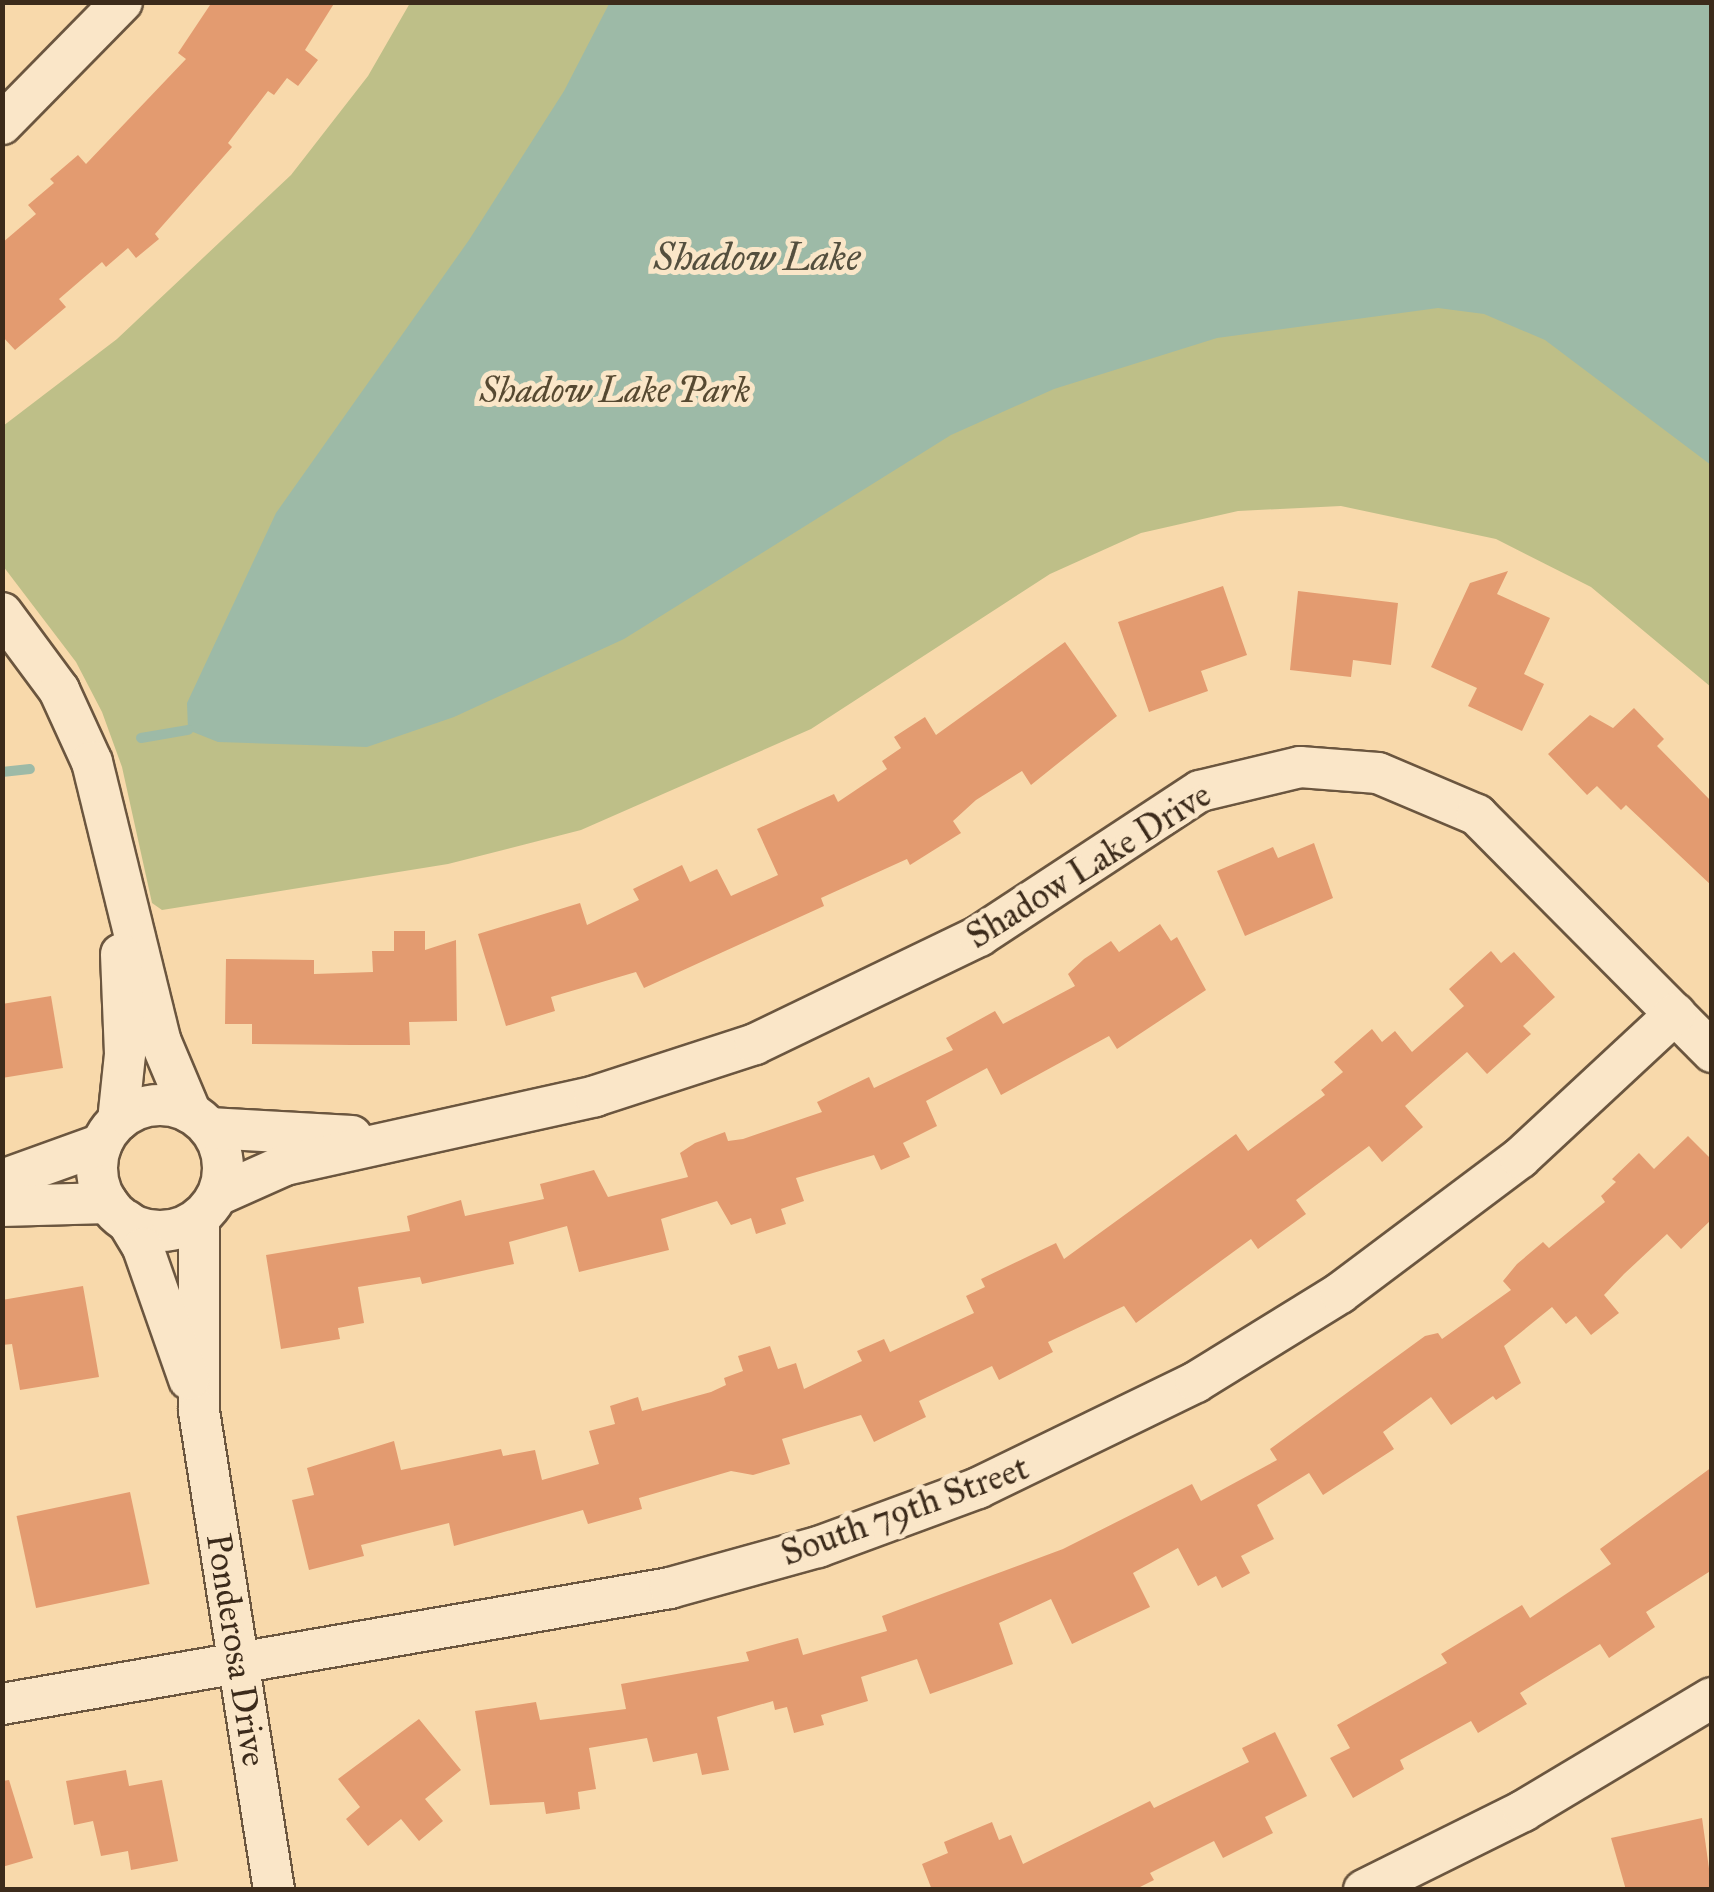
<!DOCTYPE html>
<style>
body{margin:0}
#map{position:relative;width:1714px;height:1892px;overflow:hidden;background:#f8d9ab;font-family:"IM FELL Great Primer",serif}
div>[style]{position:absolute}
.green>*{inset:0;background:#bebf88}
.water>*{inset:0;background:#9dbaa7}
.stream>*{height:10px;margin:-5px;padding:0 5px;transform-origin:5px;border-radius:5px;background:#9dbaa7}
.building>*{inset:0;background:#e39b70;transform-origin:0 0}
.roads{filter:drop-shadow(2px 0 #6b563f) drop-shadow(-2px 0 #6b563f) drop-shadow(0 2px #6b563f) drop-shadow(0 -2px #6b563f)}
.minor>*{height:40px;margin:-20px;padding:0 20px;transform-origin:20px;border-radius:20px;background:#fae6c8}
.minor>.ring{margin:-20px;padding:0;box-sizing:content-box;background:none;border:40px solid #fae6c8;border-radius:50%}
span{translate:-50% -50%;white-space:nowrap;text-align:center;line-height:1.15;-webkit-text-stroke:10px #fae6c8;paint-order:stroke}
.park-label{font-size:35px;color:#564931;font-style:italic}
.street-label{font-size:35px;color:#3c2b1b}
.water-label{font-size:38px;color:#544f3e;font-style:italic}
.frame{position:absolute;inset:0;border:5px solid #3c2b1b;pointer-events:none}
</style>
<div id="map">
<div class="green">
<i style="clip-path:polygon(410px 3px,1711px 3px,1711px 687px,1591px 587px,1496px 539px,1341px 506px,1238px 511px,1141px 533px,1050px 574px,811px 729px,581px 830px,448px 864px,162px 910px,152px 903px,122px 767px,102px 712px,76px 662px,3px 566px,3px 426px,117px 339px,291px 175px,368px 76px)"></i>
</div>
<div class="water">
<i style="clip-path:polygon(610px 2px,1711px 3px,1711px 465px,1545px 340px,1484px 314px,1438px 308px,1217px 338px,1054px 389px,951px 435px,624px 639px,454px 717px,367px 747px,218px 742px,188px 730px,187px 703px,276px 513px,469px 240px,564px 91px)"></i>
</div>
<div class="stream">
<i style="left:141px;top:738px;width:48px;rotate:-9.7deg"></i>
<i style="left:2px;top:772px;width:28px;rotate:-6deg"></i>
</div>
<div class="building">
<i style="clip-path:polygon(212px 2px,335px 2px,305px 50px,318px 60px,298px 86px,287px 78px,274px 95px,268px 91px,228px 143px,232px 147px,155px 234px,159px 239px,136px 258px,128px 248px,106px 267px,102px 262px,59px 299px,66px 307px,15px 350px,2px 336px,2px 243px,36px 214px,28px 205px,54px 183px,50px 179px,78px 155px,86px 164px,186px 59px,178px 53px)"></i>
<i style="clip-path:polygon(1508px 571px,1497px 594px,1550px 618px,1524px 674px,1544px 684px,1522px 731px,1468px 706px,1477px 688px,1431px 667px,1470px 583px)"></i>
<i style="clip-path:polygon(1223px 586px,1247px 655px,1201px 671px,1208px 691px,1149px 712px,1118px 622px)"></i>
<i style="clip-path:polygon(1298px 591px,1398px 603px,1391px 665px,1353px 660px,1351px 677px,1290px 670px)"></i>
<i style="clip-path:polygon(1065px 642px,1117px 716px,1031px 785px,1022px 771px,976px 800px,953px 821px,961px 833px,910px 865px,907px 859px,821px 898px,824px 906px,644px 988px,636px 972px,551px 997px,555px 1011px,506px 1026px,478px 934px,580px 903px,587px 925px,639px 900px,633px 889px,682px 865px,690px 882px,717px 869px,731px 896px,778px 875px,757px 829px,834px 794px,838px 802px,887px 769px,882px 761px,901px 748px,894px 737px,925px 717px,936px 735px)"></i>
<i style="clip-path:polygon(1634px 708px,1664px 739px,1657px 746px,1712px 802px,1712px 886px,1626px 805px,1621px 810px,1597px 786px,1587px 795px,1548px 754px,1590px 715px,1613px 728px)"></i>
<i style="clip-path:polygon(1314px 843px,1333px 898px,1245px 936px,1217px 871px,1273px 847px,1278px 858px)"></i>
<i style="clip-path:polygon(1160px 924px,1171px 941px,1177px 937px,1206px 990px,1117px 1049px,1109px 1036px,1001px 1095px,987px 1068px,926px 1101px,937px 1126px,903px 1143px,910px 1157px,881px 1170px,874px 1155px,796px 1178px,804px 1201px,781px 1209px,786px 1224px,756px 1234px,751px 1218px,731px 1225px,717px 1201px,661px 1219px,669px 1250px,579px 1272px,567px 1226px,509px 1242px,514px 1264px,422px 1284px,420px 1277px,358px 1287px,364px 1323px,338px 1328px,340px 1339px,281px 1349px,266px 1255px,410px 1231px,407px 1216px,461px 1200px,465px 1216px,544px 1199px,540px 1184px,594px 1170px,608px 1197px,688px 1177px,680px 1153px,695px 1143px,725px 1132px,728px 1141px,743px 1139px,822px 1112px,817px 1102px,869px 1077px,874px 1088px,953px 1050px,946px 1038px,995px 1011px,1003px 1024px,1075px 986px,1068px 974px,1084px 959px,1111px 941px,1119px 952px)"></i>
<i style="clip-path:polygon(394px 931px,425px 931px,425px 950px,456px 940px,457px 1021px,409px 1022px,410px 1045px,351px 1045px,252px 1044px,252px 1024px,225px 1024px,226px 959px,314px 960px,314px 974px,373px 972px,372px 951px,394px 951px)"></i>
<i style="clip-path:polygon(1491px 951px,1501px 963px,1514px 952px,1555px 997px,1523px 1026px,1531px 1034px,1487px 1074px,1467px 1052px,1405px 1106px,1423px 1127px,1382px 1162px,1369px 1146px,1296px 1200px,1306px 1214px,1258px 1249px,1251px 1239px,1136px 1323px,1124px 1306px,1048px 1342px,1053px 1352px,999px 1380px,992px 1366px,919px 1401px,926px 1417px,874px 1442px,861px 1415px,782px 1439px,790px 1464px,753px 1475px,731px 1471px,639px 1498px,642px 1509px,588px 1524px,583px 1510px,454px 1546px,449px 1523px,361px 1545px,364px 1556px,309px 1570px,292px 1500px,314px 1495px,307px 1468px,394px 1441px,401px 1470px,501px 1449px,503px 1456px,535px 1450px,542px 1480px,599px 1464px,589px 1431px,615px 1424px,610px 1406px,638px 1397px,642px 1411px,711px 1392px,726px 1385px,724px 1378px,743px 1371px,738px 1356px,770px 1346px,778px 1369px,796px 1363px,804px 1389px,862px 1361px,857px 1351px,884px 1339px,890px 1352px,974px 1313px,966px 1296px,985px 1287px,981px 1279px,1056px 1243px,1064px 1259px,1236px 1134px,1248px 1151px,1325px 1095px,1321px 1090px,1343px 1072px,1334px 1062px,1372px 1029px,1382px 1042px,1395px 1031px,1412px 1052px,1464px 1006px,1449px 989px)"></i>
<i style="clip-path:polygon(51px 996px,63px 1068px,2px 1078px,2px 1004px)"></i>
<i style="clip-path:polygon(1688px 1136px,1712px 1160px,1712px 1219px,1681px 1249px,1667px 1234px,1624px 1274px,1604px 1295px,1619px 1313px,1591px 1335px,1576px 1316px,1566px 1324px,1552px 1307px,1504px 1346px,1521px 1383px,1496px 1400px,1493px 1396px,1451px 1425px,1431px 1397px,1383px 1432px,1394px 1449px,1323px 1495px,1309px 1473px,1257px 1505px,1274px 1539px,1241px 1556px,1250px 1573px,1222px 1588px,1216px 1576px,1198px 1586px,1178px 1548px,1133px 1573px,1150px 1607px,1072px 1644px,1051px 1599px,999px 1623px,1013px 1664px,973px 1679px,930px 1694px,917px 1659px,861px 1677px,868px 1701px,821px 1715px,824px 1725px,794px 1733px,787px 1707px,775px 1710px,773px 1701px,717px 1717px,729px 1770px,702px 1775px,697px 1753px,653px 1762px,647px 1738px,589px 1748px,596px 1789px,578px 1792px,580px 1809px,546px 1814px,544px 1802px,490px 1805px,475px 1711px,536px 1702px,540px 1720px,626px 1709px,621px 1684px,749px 1661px,746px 1652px,798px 1638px,803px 1655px,887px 1631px,882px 1616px,1063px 1549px,1192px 1484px,1201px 1501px,1277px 1460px,1270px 1449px,1425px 1336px,1438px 1333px,1442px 1339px,1511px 1290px,1503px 1281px,1517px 1264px,1543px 1242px,1549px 1248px,1605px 1202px,1601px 1196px,1616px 1182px,1612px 1179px,1639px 1153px,1654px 1169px)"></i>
<i style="clip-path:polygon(83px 1286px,99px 1377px,20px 1390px,12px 1344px,2px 1345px,2px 1300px)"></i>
<i style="clip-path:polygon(1712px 1467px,1712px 1570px,1646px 1612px,1655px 1627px,1609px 1658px,1600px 1644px,1520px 1693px,1527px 1704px,1478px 1733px,1471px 1721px,1400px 1760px,1404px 1769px,1353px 1798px,1330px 1758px,1350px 1748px,1337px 1725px,1447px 1663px,1441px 1654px,1522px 1605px,1530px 1618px,1611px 1564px,1600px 1549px)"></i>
<i style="left:130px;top:1492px;width:94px;height:116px;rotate:78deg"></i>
<i style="clip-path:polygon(419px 1719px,461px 1770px,425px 1799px,443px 1821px,419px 1841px,401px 1819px,368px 1846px,346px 1819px,360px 1807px,338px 1779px)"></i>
<i style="clip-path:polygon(1275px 1732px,1307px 1796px,1265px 1817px,1273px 1833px,1223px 1858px,1214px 1841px,1150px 1873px,1154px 1880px,1134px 1890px,932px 1890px,922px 1864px,948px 1853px,944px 1842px,992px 1822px,999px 1840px,1011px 1835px,1023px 1864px,1150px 1801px,1154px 1808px,1249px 1762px,1242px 1748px)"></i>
<i style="clip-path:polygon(126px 1770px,129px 1786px,162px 1780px,178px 1861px,131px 1870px,128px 1851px,101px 1856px,93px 1821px,74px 1825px,66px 1781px)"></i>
<i style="clip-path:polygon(9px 1780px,33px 1858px,2px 1867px,2px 1781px)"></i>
<i style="clip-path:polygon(1702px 1818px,1712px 1890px,1626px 1890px,1611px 1838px)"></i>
</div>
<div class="roads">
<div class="minor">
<i style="left:2px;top:124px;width:171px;rotate:-45.5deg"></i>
<i style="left:2px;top:613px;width:96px;rotate:53.5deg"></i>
<i style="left:59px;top:690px;width:79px;rotate:65.4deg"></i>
<i style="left:92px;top:762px;width:288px;rotate:76.2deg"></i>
<i style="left:161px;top:1042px;width:77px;rotate:67.1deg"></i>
<i class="ring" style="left:97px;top:1105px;width:86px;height:86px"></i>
<i style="left:118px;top:1121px;width:67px;rotate:-84deg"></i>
<i style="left:125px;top:1054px;width:100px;rotate:-92.3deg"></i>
<i style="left:209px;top:1128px;width:143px;rotate:3.2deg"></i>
<i style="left:2px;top:1180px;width:106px;rotate:-19.8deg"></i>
<i style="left:218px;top:1195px;width:73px;rotate:-24.1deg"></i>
<i style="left:285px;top:1165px;width:318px;rotate:-12.5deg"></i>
<i style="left:595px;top:1096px;width:168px;rotate:-18deg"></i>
<i style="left:755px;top:1044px;width:249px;rotate:-25.7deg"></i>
<i style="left:979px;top:936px;width:264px;rotate:-33.3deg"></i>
<i style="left:1200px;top:791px;width:103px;rotate:-13.5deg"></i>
<i style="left:1300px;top:767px;width:78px;rotate:4.4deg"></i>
<i style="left:1378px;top:773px;width:108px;rotate:23deg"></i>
<i style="left:1477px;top:815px;width:334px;rotate:45.2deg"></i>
<i style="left:2px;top:1206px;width:106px;rotate:-1.6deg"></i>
<i style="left:199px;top:1218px;width:193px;rotate:90deg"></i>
<i style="left:199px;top:1411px;width:485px;rotate:81.1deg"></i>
<i style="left:127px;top:1221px;width:31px;rotate:59deg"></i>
<i style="left:143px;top:1248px;width:139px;rotate:70.7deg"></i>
<i style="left:2px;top:1704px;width:678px;rotate:-9.85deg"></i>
<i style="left:670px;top:1588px;width:154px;rotate:-15.5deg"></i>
<i style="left:818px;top:1547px;width:171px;rotate:-20.2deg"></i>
<i style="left:978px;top:1488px;width:242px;rotate:-25.9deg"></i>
<i style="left:1196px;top:1382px;width:169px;rotate:-31.7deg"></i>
<i style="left:1340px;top:1293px;width:225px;rotate:-36.9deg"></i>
<i style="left:1520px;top:1158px;width:212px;rotate:-42.9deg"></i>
<i style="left:1364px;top:1890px;width:178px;rotate:-26.4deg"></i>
<i style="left:1523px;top:1811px;width:220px;rotate:-30.9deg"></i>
</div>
</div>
<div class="park-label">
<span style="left:615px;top:391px">Shadow Lake Park</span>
</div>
<div class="street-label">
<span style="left:1089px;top:866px;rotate:-32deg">Shadow Lake Drive</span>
<span style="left:905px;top:1511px;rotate:-20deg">South 79th Street</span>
<span style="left:236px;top:1650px;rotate:81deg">Ponderosa Drive</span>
</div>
<div class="water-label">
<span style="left:757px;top:258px">Shadow Lake</span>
</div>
<div class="frame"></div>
</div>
